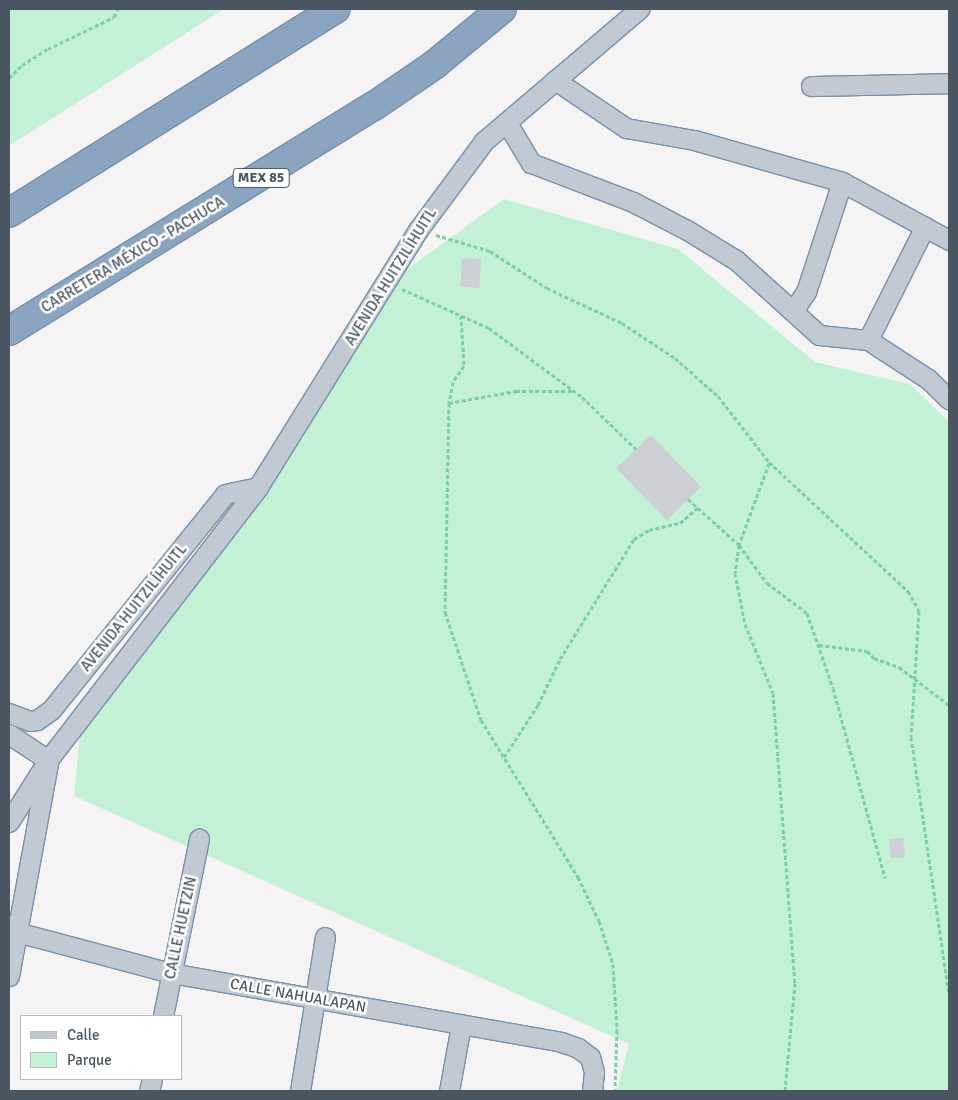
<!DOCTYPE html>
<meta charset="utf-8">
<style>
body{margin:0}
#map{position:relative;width:958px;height:1100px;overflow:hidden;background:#f5f3f3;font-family:Signika,sans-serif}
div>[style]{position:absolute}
.green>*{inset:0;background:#c3f1d5}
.building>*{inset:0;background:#cdcfd5;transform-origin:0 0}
.path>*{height:3px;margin-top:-1.5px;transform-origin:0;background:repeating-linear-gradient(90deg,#7ad0a6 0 4px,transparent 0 6.5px)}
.roads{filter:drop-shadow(1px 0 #7690ad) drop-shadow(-1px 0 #7690ad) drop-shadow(0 1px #7690ad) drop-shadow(0 -1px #7690ad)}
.street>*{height:19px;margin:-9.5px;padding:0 9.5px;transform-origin:9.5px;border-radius:9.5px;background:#c1cad2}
.highway>*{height:28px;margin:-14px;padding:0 14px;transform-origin:14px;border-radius:14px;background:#8ba5c1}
span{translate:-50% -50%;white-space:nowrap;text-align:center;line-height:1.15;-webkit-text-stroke:5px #fff;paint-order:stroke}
.shield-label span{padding:1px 4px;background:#fff;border:1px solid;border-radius:4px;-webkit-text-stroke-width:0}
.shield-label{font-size:14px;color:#4a5661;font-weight:700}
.street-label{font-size:15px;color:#4a5661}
.frame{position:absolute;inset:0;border:10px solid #4a5661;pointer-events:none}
.legend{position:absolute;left:20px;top:1015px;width:162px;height:65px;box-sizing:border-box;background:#fff;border:1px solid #b7bbc0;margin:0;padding:6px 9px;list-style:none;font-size:15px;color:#4a5661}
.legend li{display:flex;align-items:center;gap:10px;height:25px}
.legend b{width:25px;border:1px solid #b7bbc0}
</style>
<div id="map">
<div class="green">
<i style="clip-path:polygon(9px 9px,224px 9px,9px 146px)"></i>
<i style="clip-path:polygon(504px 199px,678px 249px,815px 362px,910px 384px,949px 422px,949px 1091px,617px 1091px,629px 1044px,74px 796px,80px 734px,402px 273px)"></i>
</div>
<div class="building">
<i style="left:462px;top:258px;width:19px;height:29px;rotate:3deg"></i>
<i style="left:651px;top:435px;width:72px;height:48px;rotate:46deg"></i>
<i style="left:903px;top:838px;width:19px;height:14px;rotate:84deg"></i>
</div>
<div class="path">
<i style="left:9px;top:78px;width:18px;rotate:-45deg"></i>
<i style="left:22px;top:65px;width:31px;rotate:-32deg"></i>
<i style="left:48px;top:49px;width:73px;rotate:-25.9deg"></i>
<i style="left:114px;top:17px;width:9px;rotate:-63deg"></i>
<i style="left:436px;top:235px;width:56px;rotate:16.5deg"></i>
<i style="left:490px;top:251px;width:68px;rotate:33deg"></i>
<i style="left:547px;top:288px;width:83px;rotate:25deg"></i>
<i style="left:622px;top:323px;width:64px;rotate:33.4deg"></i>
<i style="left:675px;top:358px;width:57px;rotate:41.5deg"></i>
<i style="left:718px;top:396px;width:83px;rotate:52.3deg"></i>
<i style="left:769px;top:462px;width:190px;rotate:42.9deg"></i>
<i style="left:908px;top:591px;width:23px;rotate:61deg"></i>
<i style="left:919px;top:611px;width:126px;rotate:93.6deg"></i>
<i style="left:911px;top:737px;width:260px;rotate:81.6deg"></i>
<i style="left:402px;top:289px;width:95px;rotate:24.1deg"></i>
<i style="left:489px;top:328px;width:116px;rotate:36.6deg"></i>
<i style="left:582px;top:397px;width:75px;rotate:43.9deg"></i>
<i style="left:461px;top:315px;width:51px;rotate:86.6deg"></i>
<i style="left:464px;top:366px;width:19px;rotate:125deg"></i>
<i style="left:453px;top:382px;width:21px;rotate:101deg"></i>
<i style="left:449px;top:403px;width:209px;rotate:91.1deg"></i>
<i style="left:445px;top:612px;width:114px;rotate:71.6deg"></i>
<i style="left:481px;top:720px;width:185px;rotate:58.3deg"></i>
<i style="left:578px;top:877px;width:49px;rotate:64.5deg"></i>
<i style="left:599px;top:921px;width:45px;rotate:72deg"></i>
<i style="left:613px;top:964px;width:66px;rotate:86.5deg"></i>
<i style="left:617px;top:1030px;width:61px;rotate:91.9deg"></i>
<i style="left:449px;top:403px;width:68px;rotate:-10.2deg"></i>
<i style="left:516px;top:391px;width:59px"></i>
<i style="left:769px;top:463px;width:87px;rotate:110.1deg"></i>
<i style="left:739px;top:545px;width:28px;rotate:98deg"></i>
<i style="left:735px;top:573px;width:52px;rotate:78.9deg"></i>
<i style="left:745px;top:624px;width:74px;rotate:67.9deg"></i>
<i style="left:773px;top:693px;width:291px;rotate:85.7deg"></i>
<i style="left:795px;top:983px;width:108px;rotate:95.3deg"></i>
<i style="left:688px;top:499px;width:69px;rotate:42deg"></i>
<i style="left:739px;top:545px;width:47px;rotate:53.6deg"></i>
<i style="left:767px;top:583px;width:50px;rotate:36.9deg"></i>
<i style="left:807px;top:613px;width:79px;rotate:70.9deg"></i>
<i style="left:833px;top:688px;width:197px;rotate:74.7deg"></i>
<i style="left:819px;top:645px;width:48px;rotate:7.1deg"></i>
<i style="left:867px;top:651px;width:10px;rotate:45deg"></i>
<i style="left:874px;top:658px;width:27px;rotate:20deg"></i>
<i style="left:899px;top:667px;width:63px;rotate:37.2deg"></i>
<i style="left:504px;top:757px;width:62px;rotate:-56.8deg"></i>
<i style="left:538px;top:705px;width:51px;rotate:-64.4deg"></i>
<i style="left:560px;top:659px;width:141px;rotate:-58.3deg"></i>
<i style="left:634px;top:539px;width:17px;rotate:-31deg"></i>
<i style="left:649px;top:530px;width:32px;rotate:-13deg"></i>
<i style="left:680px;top:523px;width:23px;rotate:-41deg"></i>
</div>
<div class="roads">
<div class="street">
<i style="left:555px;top:80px;width:86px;rotate:34.1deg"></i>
<i style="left:626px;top:128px;width:69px;rotate:10deg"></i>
<i style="left:694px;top:140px;width:154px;rotate:15.8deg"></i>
<i style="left:842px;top:182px;width:122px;rotate:28.5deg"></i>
<i style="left:811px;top:86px;width:138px;rotate:-1.2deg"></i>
<i style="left:507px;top:123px;width:47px;rotate:59deg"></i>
<i style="left:531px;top:163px;width:109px;rotate:20.9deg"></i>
<i style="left:633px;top:202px;width:61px;rotate:27.4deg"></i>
<i style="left:687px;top:230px;width:57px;rotate:31.5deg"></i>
<i style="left:736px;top:260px;width:112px;rotate:42.1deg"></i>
<i style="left:819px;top:335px;width:49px;rotate:5.8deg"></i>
<i style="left:868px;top:340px;width:72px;rotate:33deg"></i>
<i style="left:928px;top:379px;width:29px;rotate:44deg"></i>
<i style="left:793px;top:311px;width:23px;rotate:-56deg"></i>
<i style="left:806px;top:292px;width:116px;rotate:-71.9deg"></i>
<i style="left:868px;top:340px;width:127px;rotate:-63.4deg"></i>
<i style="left:9px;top:713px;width:22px;rotate:21deg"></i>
<i style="left:30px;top:721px;width:7px;rotate:-8deg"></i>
<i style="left:37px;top:720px;width:17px;rotate:-36deg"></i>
<i style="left:51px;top:710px;width:277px;rotate:-51.1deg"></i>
<i style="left:225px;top:494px;width:34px;rotate:-12deg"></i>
<i style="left:9px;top:734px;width:47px;rotate:33.7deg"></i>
<i style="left:9px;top:822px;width:73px;rotate:-57.8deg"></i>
<i style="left:48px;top:760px;width:344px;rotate:-52.4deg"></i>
<i style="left:258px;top:487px;width:303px;rotate:-58.1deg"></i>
<i style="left:418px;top:230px;width:111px;rotate:-53.4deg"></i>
<i style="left:484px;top:141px;width:204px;rotate:-40.4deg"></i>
<i style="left:9px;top:925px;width:11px;rotate:41deg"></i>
<i style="left:17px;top:932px;width:159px;rotate:14.9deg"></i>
<i style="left:171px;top:973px;width:396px;rotate:10deg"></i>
<i style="left:561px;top:1042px;width:18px;rotate:19deg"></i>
<i style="left:578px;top:1048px;width:15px;rotate:37deg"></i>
<i style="left:590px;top:1057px;width:16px;rotate:75deg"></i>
<i style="left:594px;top:1072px;width:19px;rotate:96deg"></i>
<i style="left:9px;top:976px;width:216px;rotate:-79.6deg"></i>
<i style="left:163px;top:1016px;width:181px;rotate:-78.5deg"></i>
<i style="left:149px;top:1091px;width:12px;rotate:-76deg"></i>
<i style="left:300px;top:1091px;width:156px;rotate:-80.8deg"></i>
<i style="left:449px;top:1091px;width:67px;rotate:-79.7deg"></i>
</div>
<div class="highway">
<i style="left:9px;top:213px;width:385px;rotate:-32deg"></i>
<i style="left:9px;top:331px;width:429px;rotate:-31.7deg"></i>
<i style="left:374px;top:106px;width:73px;rotate:-34.3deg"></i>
<i style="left:434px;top:65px;width:88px;rotate:-39.5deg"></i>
</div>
</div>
<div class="shield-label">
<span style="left:261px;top:178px">MEX 85</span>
</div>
<div class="street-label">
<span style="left:133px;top:255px;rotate:-31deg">CARRETERA MÉXICO - PACHUCA</span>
<span style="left:391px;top:277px;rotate:-58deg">AVENIDA HUITZILÍHUITL</span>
<span style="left:134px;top:608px;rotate:-51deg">AVENIDA HUITZILÍHUITL</span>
<span style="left:181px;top:928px;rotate:-78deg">CALLE HUETZIN</span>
<span style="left:298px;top:996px;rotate:10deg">CALLE NAHUALAPAN</span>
</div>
<div class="frame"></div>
<ul class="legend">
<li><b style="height:6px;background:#c1cad2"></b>Calle</li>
<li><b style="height:14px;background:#c3f1d5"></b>Parque</li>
</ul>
</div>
